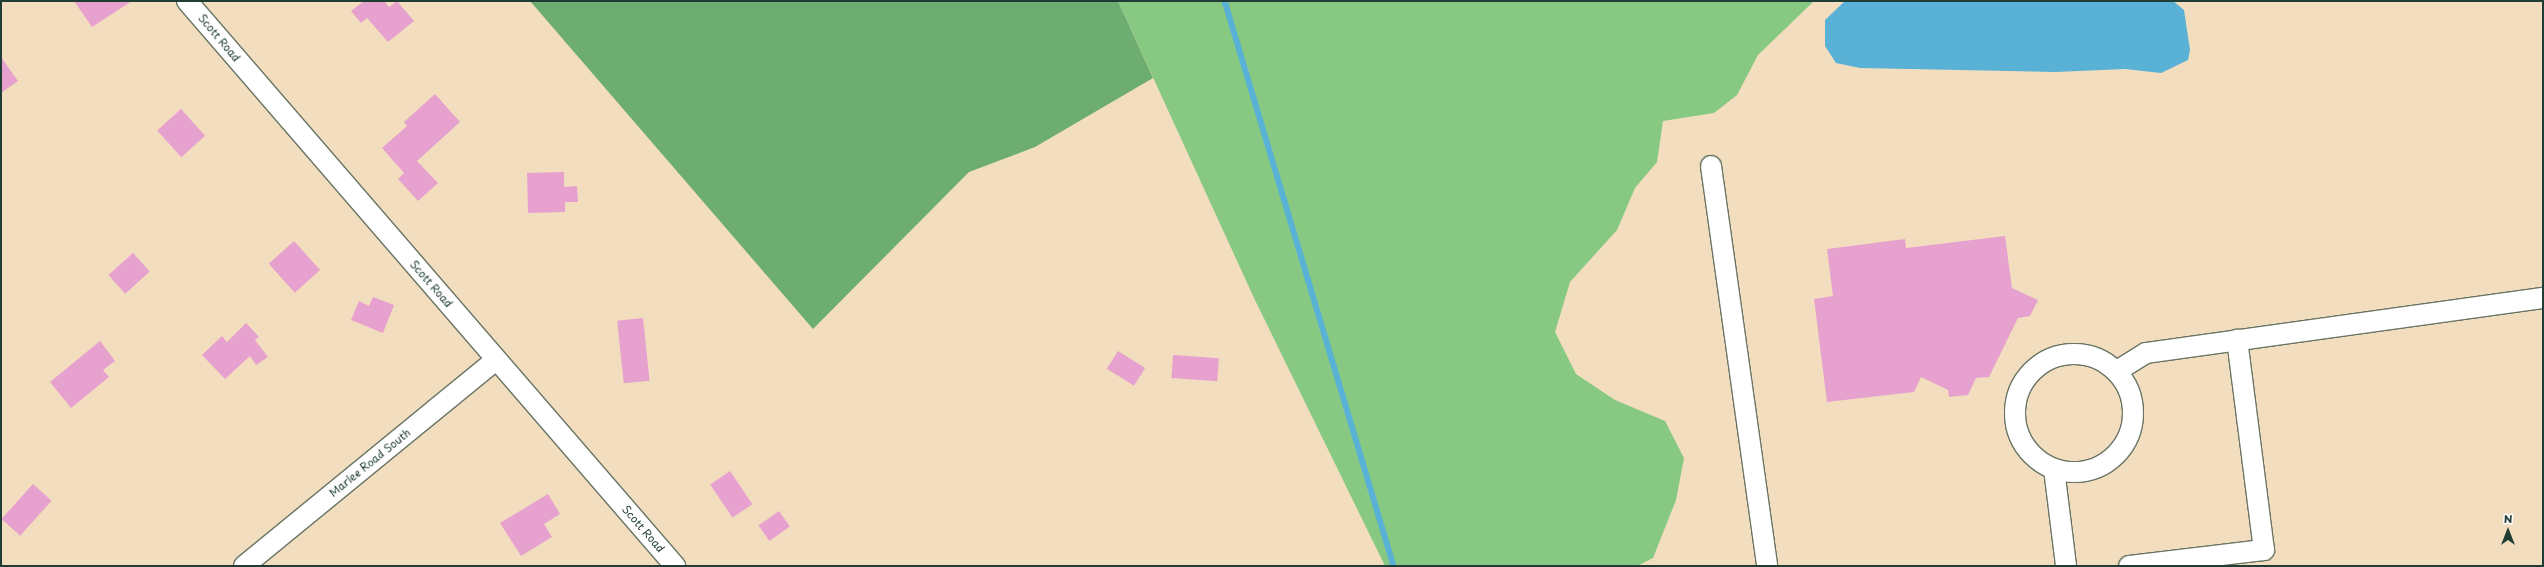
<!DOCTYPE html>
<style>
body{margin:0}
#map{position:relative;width:2544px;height:567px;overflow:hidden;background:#f2ddbe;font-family:"Playpen Sans",sans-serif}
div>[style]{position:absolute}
.green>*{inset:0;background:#87c982}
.forest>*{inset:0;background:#6dad70}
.water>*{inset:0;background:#59b1d6}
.stream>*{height:5.5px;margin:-2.75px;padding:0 2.75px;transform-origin:2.75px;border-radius:2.75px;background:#59b1d6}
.building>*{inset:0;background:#e7a1cf;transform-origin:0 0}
.roads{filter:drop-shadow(1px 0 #697564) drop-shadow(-1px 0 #697564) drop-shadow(0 1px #697564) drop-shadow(0 -1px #697564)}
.minor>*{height:20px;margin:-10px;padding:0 10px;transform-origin:10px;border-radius:10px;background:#fff}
.minor>.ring{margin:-10px;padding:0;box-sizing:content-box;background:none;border:20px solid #fff;border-radius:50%}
span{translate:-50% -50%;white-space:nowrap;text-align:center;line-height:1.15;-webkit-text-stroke:3px #fff;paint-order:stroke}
.street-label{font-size:11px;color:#1f3d34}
.frame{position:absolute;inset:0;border:2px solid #1f3d34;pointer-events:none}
.north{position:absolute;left:2488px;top:511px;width:40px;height:40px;-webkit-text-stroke:3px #fff;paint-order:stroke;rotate:0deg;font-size:11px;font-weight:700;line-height:16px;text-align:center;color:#1f3d34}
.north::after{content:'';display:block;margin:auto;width:14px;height:18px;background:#1f3d34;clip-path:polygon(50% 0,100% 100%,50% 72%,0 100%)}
</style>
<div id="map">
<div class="green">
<i style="clip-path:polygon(1118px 1px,1814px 1px,1758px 55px,1737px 95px,1714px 113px,1663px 121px,1657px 162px,1635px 188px,1617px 230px,1570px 282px,1555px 332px,1576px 374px,1615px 400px,1665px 421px,1684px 458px,1676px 500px,1653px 558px,1637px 566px,1385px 566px,1254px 298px)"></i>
</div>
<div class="forest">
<i style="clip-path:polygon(530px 1px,1118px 1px,1153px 78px,1035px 147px,969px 172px,813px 329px)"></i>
</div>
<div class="water">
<i style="clip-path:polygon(1845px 1px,2173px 1px,2184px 10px,2190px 50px,2188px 60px,2161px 73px,2125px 69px,2055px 72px,1860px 68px,1836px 63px,1825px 46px,1825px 20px)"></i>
</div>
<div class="stream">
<i style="left:1225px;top:1px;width:590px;rotate:73.35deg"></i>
</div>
<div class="building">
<i style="clip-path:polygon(74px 1px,132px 1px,92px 27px)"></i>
<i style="clip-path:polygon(364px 1px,384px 1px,389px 7px,397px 1px,414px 21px,388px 42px,367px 18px,361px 23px,351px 11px)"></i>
<i style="clip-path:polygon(1px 57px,18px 81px,1px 93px)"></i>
<i style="clip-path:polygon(435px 94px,460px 122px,417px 161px,438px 183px,418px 201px,398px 179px,404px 173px,382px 148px,407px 126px,404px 122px)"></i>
<i style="left:181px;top:109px;width:36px;height:32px;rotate:48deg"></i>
<i style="clip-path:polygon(564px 172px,564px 187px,577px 186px,578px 202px,565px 202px,565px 212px,528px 213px,527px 173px)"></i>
<i style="clip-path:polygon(2005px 236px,2012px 288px,2038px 300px,2030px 316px,2018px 318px,1989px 377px,1976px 378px,1968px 395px,1949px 397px,1948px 390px,1921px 377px,1914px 392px,1827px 402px,1814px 299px,1833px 296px,1827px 249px,1905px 239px,1906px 248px)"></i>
<i style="left:294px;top:241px;width:39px;height:34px;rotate:48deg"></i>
<i style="left:133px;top:253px;width:25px;height:33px;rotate:48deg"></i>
<i style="clip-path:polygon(373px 297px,394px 305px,383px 333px,351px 320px,359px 301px,369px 306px)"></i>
<i style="left:643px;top:318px;width:63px;height:26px;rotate:84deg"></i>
<i style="clip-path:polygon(246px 323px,259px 337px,255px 340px,268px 357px,256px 365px,250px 356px,225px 379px,202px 355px,222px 336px,227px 342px)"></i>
<i style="clip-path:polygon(100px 341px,115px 361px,103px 370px,109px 377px,71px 408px,50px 382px)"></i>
<i style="left:1118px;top:351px;width:32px;height:21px;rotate:32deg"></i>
<i style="left:1173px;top:355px;width:46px;height:23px;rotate:4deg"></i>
<i style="left:730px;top:471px;width:40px;height:24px;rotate:56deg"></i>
<i style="left:33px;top:484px;width:25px;height:47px;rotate:42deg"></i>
<i style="clip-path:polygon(548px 494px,560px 514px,544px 524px,552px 537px,521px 556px,500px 523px)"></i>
<i style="left:779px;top:511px;width:19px;height:25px;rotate:55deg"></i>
</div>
<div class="roads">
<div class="minor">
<i style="left:187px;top:1px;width:747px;rotate:49.18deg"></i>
<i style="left:1711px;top:166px;width:404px;rotate:82deg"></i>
<i class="ring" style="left:2015px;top:354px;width:98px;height:98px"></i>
<i style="left:2117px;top:371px;width:34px;rotate:-32deg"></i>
<i style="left:2146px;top:353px;width:401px;rotate:-7.9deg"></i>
<i style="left:2054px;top:469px;width:98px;rotate:82.9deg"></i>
<i style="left:244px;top:566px;width:325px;rotate:-39.3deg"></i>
<i style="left:2129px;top:566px;width:136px;rotate:-6.8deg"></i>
<i style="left:2264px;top:550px;width:212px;rotate:-97.3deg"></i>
</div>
</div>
<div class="street-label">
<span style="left:219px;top:38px;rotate:50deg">Scott Road</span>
<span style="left:431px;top:284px;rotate:49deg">Scott Road</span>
<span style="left:370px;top:463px;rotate:-39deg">Marlee Road South</span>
<span style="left:643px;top:529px;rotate:49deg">Scott Road</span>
</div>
<div class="frame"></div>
<div class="north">N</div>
</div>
